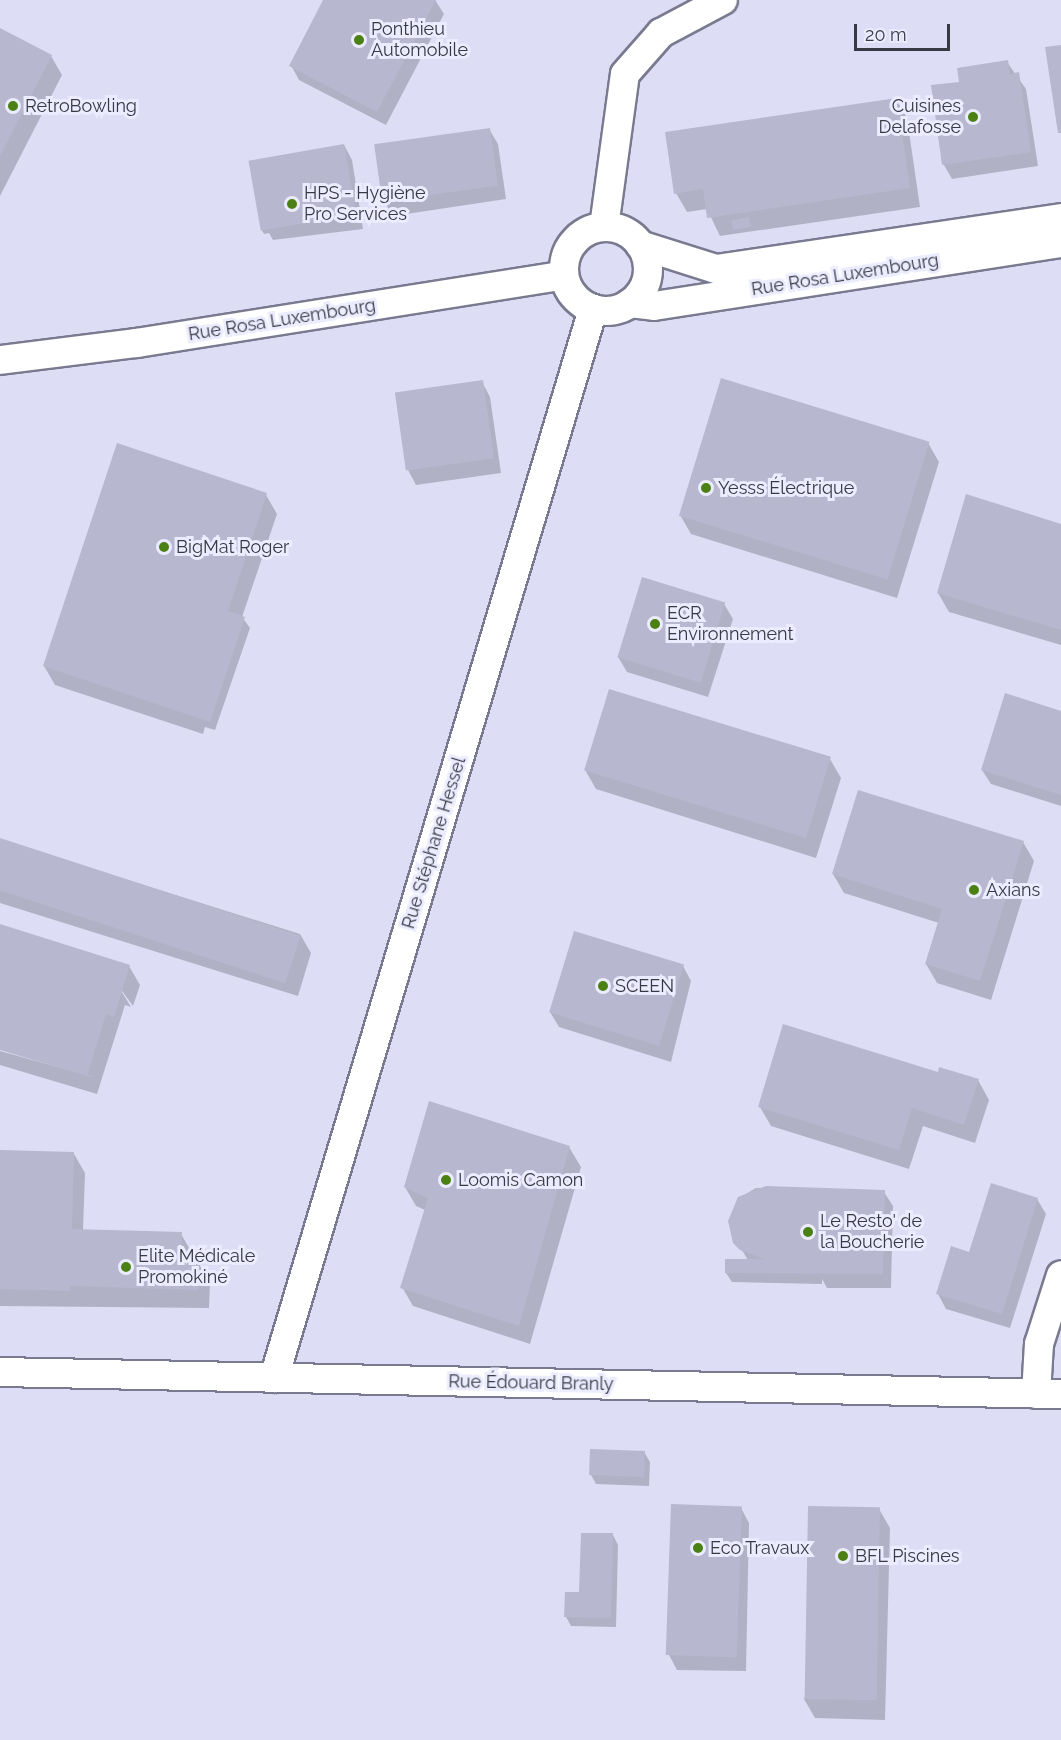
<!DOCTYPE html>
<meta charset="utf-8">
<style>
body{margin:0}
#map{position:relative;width:1061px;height:1740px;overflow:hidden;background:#dddef5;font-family:Raleway,sans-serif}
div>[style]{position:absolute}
.shadow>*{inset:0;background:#0003}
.building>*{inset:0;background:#b7b8cf;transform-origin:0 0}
.roads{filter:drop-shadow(2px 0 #797a8f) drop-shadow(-2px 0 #797a8f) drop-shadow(0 2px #797a8f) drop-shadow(0 -2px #797a8f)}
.street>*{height:28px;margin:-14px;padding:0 14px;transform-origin:14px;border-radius:14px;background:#fff}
.street>.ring{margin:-14px;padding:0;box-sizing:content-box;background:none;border:28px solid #fff;border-radius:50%}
.dots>*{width:16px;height:16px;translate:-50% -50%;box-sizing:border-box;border:3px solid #ebecff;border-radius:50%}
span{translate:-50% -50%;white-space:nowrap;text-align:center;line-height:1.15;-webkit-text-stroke:6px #ebecff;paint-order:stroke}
.poi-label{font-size:18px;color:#383942}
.left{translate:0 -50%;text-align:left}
.right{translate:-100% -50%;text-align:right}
.street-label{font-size:18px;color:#383942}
.scale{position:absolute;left:854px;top:24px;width:96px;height:27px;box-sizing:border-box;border:3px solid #383942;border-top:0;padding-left:8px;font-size:18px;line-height:21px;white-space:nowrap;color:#383942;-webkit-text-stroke:4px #ebecff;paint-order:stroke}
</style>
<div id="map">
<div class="shadow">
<i style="clip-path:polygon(325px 0,435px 0,444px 14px,386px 125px,299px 80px,291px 65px)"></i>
<i style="clip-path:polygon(0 29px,51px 56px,62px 75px,0 196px)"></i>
<i style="clip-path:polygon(1007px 62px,1026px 89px,1038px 166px,952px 179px,944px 165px,961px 83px)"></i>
<i style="clip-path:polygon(896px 99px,907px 118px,920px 207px,720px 236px,707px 209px,687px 212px,676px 193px)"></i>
<i style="clip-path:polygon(489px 129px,498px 144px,506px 199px,393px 216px,384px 201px)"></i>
<i style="clip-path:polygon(344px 145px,352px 160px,363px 229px,273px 240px,269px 233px,264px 234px,261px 229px)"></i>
<i style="clip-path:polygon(482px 382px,490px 397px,501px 473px,416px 485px,408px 470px)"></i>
<i style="clip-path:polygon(928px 443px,939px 462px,897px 598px,691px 534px,680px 515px)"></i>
<i style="clip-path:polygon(266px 495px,277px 514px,242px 617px,250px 628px,215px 730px,205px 727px,203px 734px,55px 685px,44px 666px)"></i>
<i style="clip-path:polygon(1061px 525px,1061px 645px,949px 612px,938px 593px)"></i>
<i style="clip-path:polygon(724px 604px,733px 619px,708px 697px,627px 672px,618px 657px)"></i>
<i style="clip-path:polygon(1061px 712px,1061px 806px,991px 784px,982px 770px)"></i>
<i style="clip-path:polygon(830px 759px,841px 778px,816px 858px,596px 789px,585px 770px)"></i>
<i style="clip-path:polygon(0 840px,300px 934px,311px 953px,298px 996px,0 903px)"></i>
<i style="clip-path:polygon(1023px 842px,1034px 861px,991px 1000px,937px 983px,926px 964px,939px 923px,844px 893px,833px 874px)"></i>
<i style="clip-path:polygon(0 925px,129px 966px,140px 985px,133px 1006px,117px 984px,131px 1007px,125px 1005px,97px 1094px,0 1065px,0 1051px,94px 1077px,0 1048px)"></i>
<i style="clip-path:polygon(683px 966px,691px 981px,671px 1062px,559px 1027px,550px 1012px)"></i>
<i style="clip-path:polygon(938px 1074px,978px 1080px,989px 1100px,975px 1143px,923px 1126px,909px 1169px,771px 1126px,760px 1107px)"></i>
<i style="clip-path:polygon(569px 1147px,581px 1167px,530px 1344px,413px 1306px,402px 1287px,425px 1210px,416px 1206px,405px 1187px)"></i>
<i style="clip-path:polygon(0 1152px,74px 1154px,85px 1173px,83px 1231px,181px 1234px,192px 1253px,192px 1264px,199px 1264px,210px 1283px,209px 1308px,0 1306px)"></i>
<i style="clip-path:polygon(756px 1188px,884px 1192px,893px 1206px,891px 1288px,827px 1288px,822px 1279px,822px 1284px,732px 1282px,726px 1273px,748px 1260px,738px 1244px,739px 1198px)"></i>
<i style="clip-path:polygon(1037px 1199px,1046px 1214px,1010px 1328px,946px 1309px,938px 1294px,970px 1254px)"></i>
<i style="clip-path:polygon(644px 1452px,650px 1462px,649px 1486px,596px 1484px,591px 1475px)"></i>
<i style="clip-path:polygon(672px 1506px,741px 1508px,749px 1523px,746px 1671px,677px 1670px,669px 1655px)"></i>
<i style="clip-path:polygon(879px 1509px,890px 1528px,885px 1720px,815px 1718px,804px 1699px)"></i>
<i style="clip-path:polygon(613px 1535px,618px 1545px,616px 1627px,571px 1626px,566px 1617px)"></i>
</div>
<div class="building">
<i style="clip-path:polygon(323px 0,436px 0,377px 112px,289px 66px)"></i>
<i style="clip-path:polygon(0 28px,52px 55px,0 156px)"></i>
<i style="clip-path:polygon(1061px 45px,1061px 133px,1058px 133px,1045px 47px)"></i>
<i style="clip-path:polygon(1008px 60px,1010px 74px,1019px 72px,1031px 152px,942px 165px,931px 85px,959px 82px,957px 68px)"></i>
<i style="clip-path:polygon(897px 98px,910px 188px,707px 218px,703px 189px,674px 194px,665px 132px)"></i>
<i style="left:490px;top:128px;width:58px;height:117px;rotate:82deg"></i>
<i style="left:344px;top:144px;width:71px;height:97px;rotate:80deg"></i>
<i style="left:749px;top:217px;width:10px;height:18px;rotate:79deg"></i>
<i style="left:721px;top:378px;width:218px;height:144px;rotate:17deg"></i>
<i style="left:483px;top:380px;width:79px;height:89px;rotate:82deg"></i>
<i style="clip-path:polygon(117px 443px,267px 493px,228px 611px,245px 617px,210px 722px,43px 666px)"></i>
<i style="clip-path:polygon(966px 494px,1061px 524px,1061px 630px,937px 593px)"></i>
<i style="left:642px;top:577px;width:87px;height:84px;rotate:17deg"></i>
<i style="left:609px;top:689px;width:232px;height:85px;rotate:17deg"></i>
<i style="clip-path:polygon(1005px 693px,1061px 711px,1061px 795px,981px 770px)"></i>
<i style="clip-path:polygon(858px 790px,1024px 841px,980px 981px,925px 964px,942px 909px,832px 874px)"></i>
<i style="left:0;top:838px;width:316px;height:50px;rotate:18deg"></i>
<i style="clip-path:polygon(0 924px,130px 965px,114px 1017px,106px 1014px,87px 1076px,0 1050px)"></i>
<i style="left:574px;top:931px;width:115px;height:85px;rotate:17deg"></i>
<i style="clip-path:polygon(783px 1024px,938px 1072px,939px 1067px,979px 1079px,964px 1125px,912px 1108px,899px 1150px,758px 1107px)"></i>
<i style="clip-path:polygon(429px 1101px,570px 1146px,519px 1326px,400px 1288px,428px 1198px,404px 1187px)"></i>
<i style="clip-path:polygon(0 1150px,74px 1152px,72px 1229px,182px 1232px,181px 1262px,200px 1262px,199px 1290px,70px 1286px,70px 1291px,0 1289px)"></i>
<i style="clip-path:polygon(991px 1183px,1038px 1198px,1002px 1314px,936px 1294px,951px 1246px,969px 1252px)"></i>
<i style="clip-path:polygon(766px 1186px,885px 1190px,883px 1274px,725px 1273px,725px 1259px,764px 1259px,740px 1250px,733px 1243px,728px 1221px,738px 1197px)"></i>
<i style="left:590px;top:1449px;width:55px;height:26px;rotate:2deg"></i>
<i style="left:671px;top:1504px;width:71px;height:151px;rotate:2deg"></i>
<i style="left:808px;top:1506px;width:72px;height:193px;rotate:1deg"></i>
<i style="clip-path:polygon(581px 1533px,613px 1533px,611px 1618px,564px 1617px,565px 1592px,579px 1592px)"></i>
</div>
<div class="roads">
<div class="street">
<i style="left:604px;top:227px;width:154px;rotate:-82.2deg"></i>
<i style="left:625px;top:74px;width:55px;rotate:-48.7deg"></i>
<i style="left:661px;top:33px;width:70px;rotate:-28deg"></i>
<i class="ring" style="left:564px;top:227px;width:56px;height:56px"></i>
<i style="left:640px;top:245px;width:80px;rotate:17.5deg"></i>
<i style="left:716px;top:269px;width:349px;rotate:-8.4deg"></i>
<i style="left:630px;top:303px;width:24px;rotate:7deg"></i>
<i style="left:654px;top:306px;width:412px;rotate:-8.8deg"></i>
<i style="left:0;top:360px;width:138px;rotate:-7.1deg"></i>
<i style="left:137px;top:343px;width:432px;rotate:-9deg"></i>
<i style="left:0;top:1372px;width:1061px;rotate:1.19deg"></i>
<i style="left:274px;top:1378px;width:1116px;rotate:-73.38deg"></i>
<i style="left:1036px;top:1394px;width:50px;rotate:-86.6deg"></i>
<i style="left:1039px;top:1344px;width:72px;rotate:-72.3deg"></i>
</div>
</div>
<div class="dots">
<i style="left:359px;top:40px;background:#4b8015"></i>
<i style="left:13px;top:106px;background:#4b8015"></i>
<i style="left:973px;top:117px;background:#4b8015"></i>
<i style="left:292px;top:204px;background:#4b8015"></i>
<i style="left:706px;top:488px;background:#4b8015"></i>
<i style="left:164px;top:547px;background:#4b8015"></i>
<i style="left:655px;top:624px;background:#4b8015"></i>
<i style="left:974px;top:890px;background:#4b8015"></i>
<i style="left:603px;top:986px;background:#4b8015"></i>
<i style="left:446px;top:1180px;background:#4b8015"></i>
<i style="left:808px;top:1232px;background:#4b8015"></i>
<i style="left:126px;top:1267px;background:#4b8015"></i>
<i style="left:698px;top:1548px;background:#4b8015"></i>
<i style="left:843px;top:1556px;background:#4b8015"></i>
</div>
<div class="poi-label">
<span class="left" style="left:371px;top:40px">Ponthieu<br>Automobile</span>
<span class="left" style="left:25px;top:106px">RetroBowling</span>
<span class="right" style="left:961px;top:117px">Cuisines<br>Delafosse</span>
<span class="left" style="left:304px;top:204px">HPS - Hygiène<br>Pro Services</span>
<span class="left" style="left:718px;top:488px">Yesss Électrique</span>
<span class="left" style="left:176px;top:547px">BigMat Roger</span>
<span class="left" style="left:667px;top:624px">ECR<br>Environnement</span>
<span class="left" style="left:986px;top:890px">Axians</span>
<span class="left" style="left:615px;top:986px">SCEEN</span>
<span class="left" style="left:458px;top:1180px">Loomis Camon</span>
<span class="left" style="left:820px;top:1232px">Le Resto' de<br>la Boucherie</span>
<span class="left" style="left:138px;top:1267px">Elite Médicale<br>Promokiné</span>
<span class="left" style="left:710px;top:1548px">Eco Travaux</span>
<span class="left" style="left:855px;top:1556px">BFL Piscines</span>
</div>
<div class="street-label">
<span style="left:845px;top:275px;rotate:-9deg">Rue Rosa Luxembourg</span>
<span style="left:282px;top:320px;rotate:-9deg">Rue Rosa Luxembourg</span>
<span style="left:434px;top:843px;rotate:-73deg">Rue Stéphane Hessel</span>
<span style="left:531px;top:1383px;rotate:1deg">Rue Édouard Branly</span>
</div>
<div class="scale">20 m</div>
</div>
